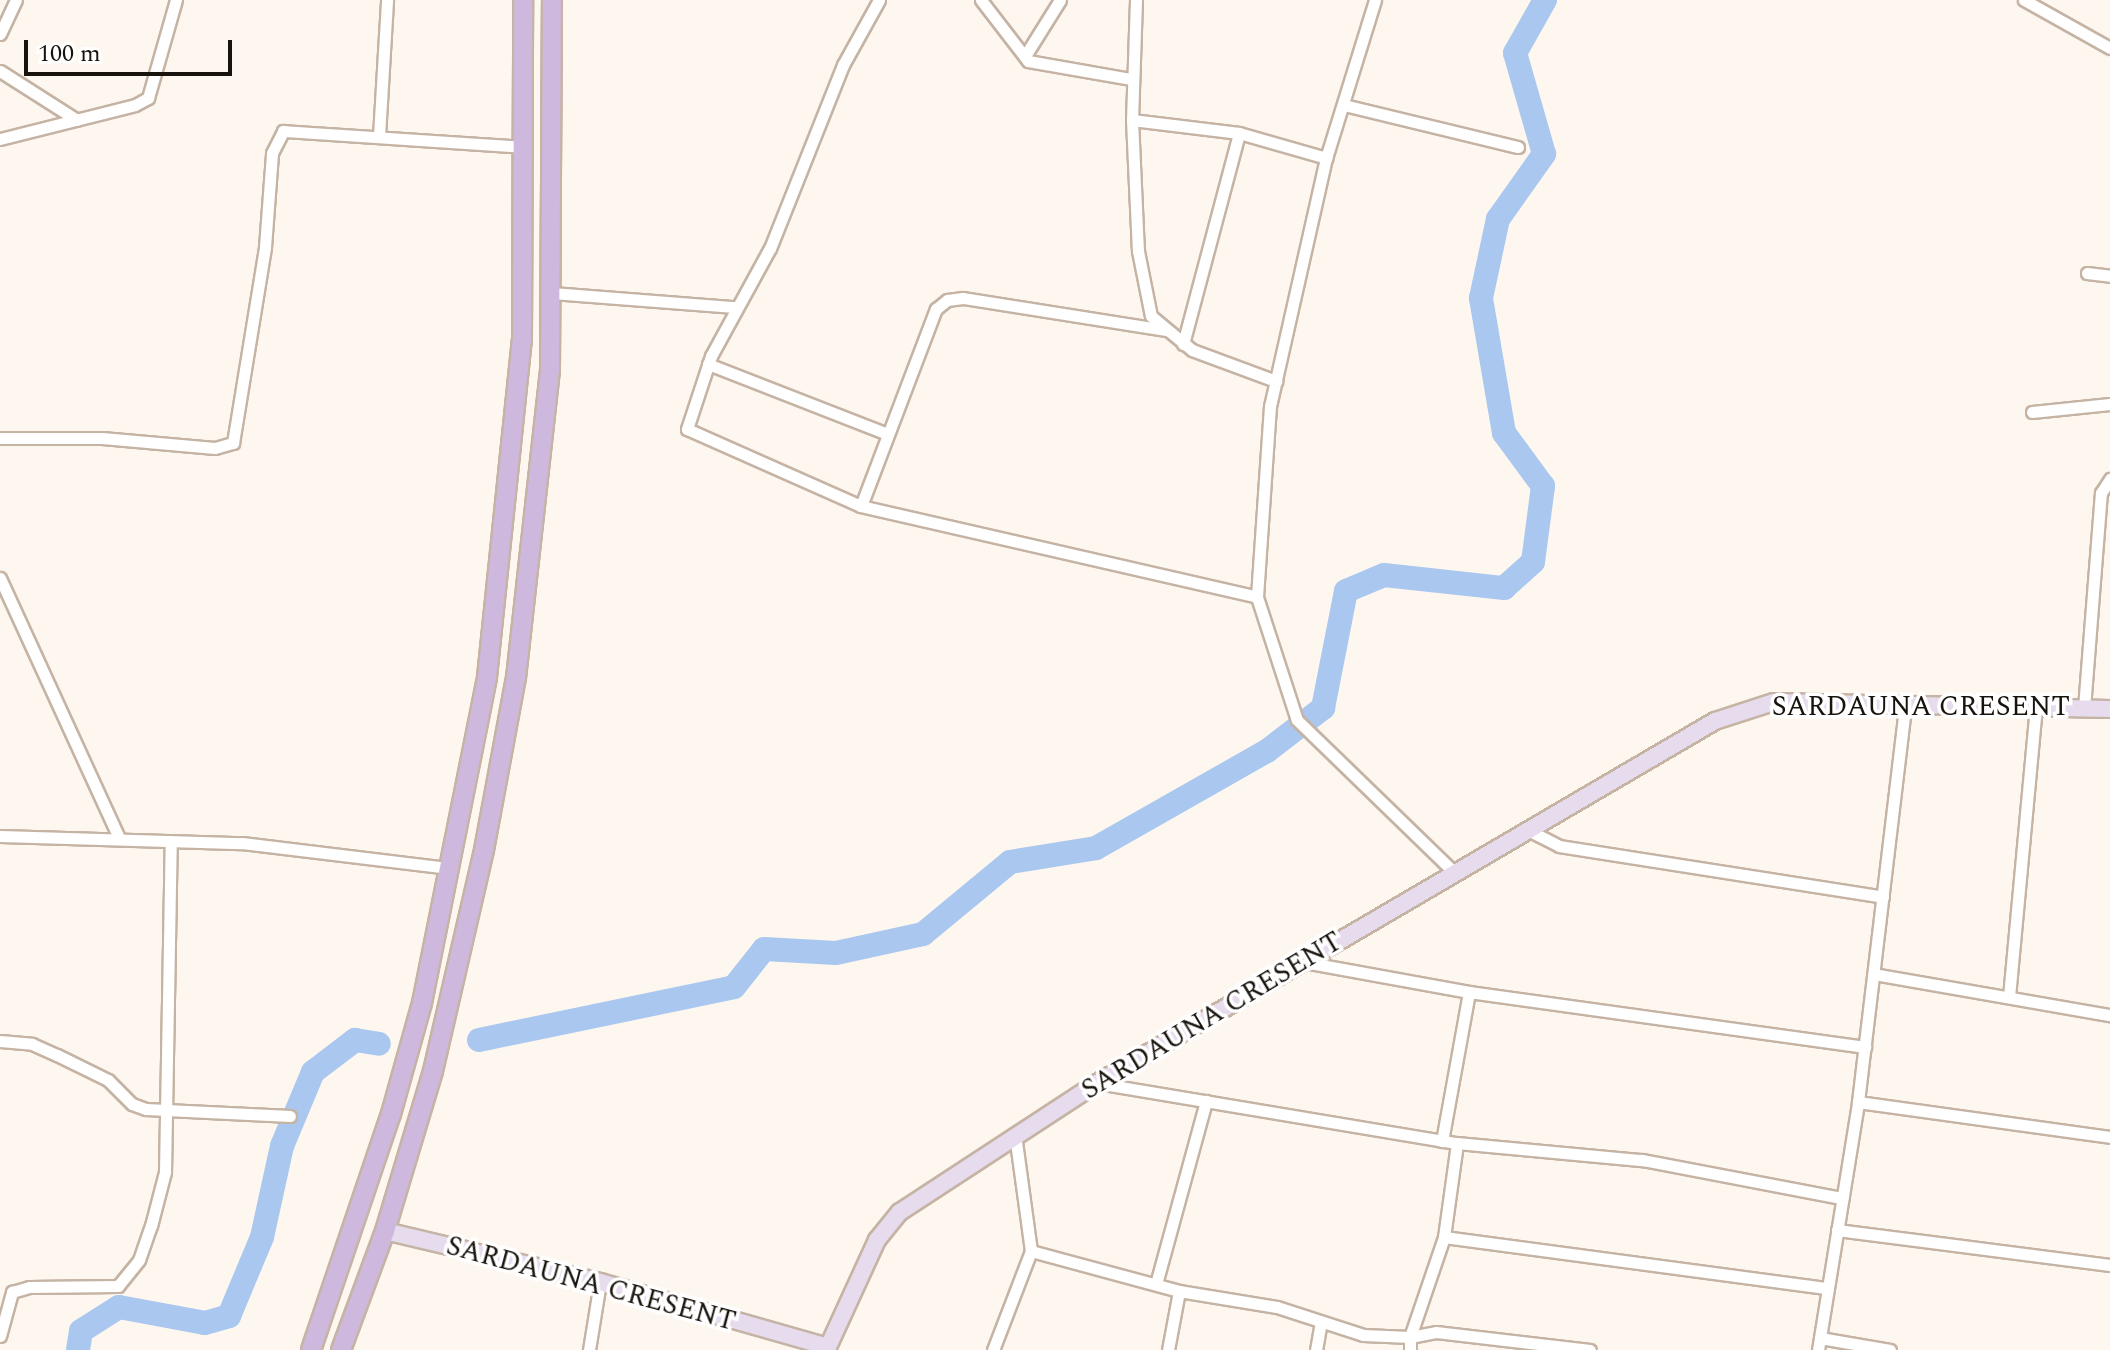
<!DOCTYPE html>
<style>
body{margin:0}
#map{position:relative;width:2110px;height:1350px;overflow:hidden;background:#fef7f0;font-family:Spectral,serif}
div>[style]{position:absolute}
.river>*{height:24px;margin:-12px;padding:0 12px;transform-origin:12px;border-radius:12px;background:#a9c7ef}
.roads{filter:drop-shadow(2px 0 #c5b3a4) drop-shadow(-2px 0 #c5b3a4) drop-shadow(0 2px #c5b3a4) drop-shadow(0 -2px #c5b3a4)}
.street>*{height:11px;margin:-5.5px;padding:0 5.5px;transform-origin:5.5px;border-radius:5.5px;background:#fff}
.secondary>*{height:16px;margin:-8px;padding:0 8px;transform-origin:8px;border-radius:8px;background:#e7dcee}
.primary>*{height:18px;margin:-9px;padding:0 9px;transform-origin:9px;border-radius:9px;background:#cfb8dd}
span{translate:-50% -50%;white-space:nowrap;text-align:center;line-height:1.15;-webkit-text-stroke:7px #fff;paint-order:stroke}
.street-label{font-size:28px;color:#19130e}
.scale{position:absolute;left:24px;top:40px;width:208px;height:36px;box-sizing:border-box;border:4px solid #19130e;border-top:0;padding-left:10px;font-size:24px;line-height:28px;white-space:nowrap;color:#19130e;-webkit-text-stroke:6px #fff;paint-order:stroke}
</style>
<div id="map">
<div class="river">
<i style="left:479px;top:1040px;width:260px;rotate:-11.7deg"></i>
<i style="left:734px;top:987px;width:48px;rotate:-51.7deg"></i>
<i style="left:764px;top:949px;width:72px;rotate:3.2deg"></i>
<i style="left:836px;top:953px;width:89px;rotate:-12.3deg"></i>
<i style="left:923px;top:934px;width:113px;rotate:-39.6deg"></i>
<i style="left:1010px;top:862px;width:87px;rotate:-9.2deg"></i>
<i style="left:1096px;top:848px;width:197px;rotate:-29.6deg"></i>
<i style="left:1267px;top:751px;width:71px;rotate:-37.5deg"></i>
<i style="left:1323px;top:708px;width:119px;rotate:-78.9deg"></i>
<i style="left:1346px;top:591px;width:41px;rotate:-22.8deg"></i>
<i style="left:1384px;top:575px;width:121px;rotate:6.2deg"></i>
<i style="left:1504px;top:588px;width:39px;rotate:-42deg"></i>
<i style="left:1533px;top:562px;width:77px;rotate:-82.5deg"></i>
<i style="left:1543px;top:486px;width:66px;rotate:-126.3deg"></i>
<i style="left:1504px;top:433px;width:137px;rotate:-99.7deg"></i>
<i style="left:1481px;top:298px;width:81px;rotate:-77.9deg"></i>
<i style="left:1498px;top:219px;width:80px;rotate:-54.7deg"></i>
<i style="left:1544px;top:154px;width:105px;rotate:-106deg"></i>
<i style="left:1515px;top:53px;width:61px;rotate:-60.5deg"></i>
<i style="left:78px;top:1350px;width:19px;rotate:-81deg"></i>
<i style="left:81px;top:1331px;width:45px;rotate:-32.3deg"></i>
<i style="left:119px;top:1307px;width:87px;rotate:10.5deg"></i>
<i style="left:205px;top:1323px;width:25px;rotate:-16deg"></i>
<i style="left:229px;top:1316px;width:86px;rotate:-67.3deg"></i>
<i style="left:262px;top:1237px;width:93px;rotate:-77.6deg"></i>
<i style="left:282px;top:1146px;width:80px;rotate:-67.3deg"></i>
<i style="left:313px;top:1072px;width:53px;rotate:-37.3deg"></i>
<i style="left:355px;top:1040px;width:24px;rotate:9deg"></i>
</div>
<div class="roads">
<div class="street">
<i style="left:879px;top:0;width:74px;rotate:119deg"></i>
<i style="left:843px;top:65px;width:197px;rotate:111.7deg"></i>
<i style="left:770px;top:248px;width:123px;rotate:118.6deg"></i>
<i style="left:711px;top:356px;width:77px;rotate:108.2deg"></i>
<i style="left:687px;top:429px;width:190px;rotate:23.9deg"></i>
<i style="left:861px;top:506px;width:406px;rotate:12.9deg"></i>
<i style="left:981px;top:0;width:77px;rotate:52.4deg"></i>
<i style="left:1028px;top:61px;width:105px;rotate:9.9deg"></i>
<i style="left:1136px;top:0;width:120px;rotate:91.9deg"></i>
<i style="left:1132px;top:120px;width:131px;rotate:87.4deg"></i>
<i style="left:1138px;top:251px;width:66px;rotate:78.7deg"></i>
<i style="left:1151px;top:316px;width:53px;rotate:39.7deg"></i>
<i style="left:1192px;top:350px;width:90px;rotate:20.3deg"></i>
<i style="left:1375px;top:0;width:165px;rotate:107.2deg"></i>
<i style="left:1326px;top:158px;width:254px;rotate:102.7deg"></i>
<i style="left:1270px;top:406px;width:191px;rotate:93.9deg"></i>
<i style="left:1257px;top:597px;width:129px;rotate:72deg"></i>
<i style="left:1297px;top:720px;width:220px;rotate:44.1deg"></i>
<i style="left:2024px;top:0;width:98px;rotate:29.2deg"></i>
<i style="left:0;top:34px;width:38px;rotate:-65deg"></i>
<i style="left:1025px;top:56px;width:66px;rotate:-58deg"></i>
<i style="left:0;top:71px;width:91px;rotate:32.5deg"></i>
<i style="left:1344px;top:105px;width:179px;rotate:13.6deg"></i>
<i style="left:1132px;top:120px;width:108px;rotate:6.9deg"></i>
<i style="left:1239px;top:133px;width:91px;rotate:16deg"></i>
<i style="left:379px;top:136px;width:136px;rotate:-86.6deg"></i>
<i style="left:0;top:139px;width:139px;rotate:-14.1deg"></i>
<i style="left:135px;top:105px;width:15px;rotate:-28deg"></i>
<i style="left:148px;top:98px;width:102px;rotate:-74.1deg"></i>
<i style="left:2087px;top:273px;width:23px;rotate:7deg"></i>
<i style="left:551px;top:293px;width:185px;rotate:4.4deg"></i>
<i style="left:1183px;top:344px;width:218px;rotate:-75.1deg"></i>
<i style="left:708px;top:364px;width:193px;rotate:21.3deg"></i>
<i style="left:2032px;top:412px;width:78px;rotate:-5.9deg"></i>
<i style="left:0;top:438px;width:102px"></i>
<i style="left:102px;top:438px;width:113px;rotate:5.1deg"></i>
<i style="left:215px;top:448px;width:19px;rotate:-16deg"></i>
<i style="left:233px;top:443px;width:199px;rotate:-80.7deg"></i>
<i style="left:265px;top:247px;width:94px;rotate:-85.7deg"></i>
<i style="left:272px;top:153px;width:25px;rotate:-63deg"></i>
<i style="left:283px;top:131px;width:241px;rotate:3.8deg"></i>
<i style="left:861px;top:506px;width:211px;rotate:-69.2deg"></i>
<i style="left:936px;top:309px;width:14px;rotate:-39deg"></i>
<i style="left:947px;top:300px;width:16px;rotate:-7deg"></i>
<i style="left:963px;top:298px;width:205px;rotate:9deg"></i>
<i style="left:0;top:578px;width:286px;rotate:65.4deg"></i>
<i style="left:2084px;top:708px;width:216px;rotate:-85.5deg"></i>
<i style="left:2101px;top:493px;width:17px;rotate:-57deg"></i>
<i style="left:1528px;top:830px;width:35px;rotate:27deg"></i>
<i style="left:1559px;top:846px;width:328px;rotate:8.9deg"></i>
<i style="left:0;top:836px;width:242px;rotate:1.7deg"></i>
<i style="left:242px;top:843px;width:209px;rotate:6.9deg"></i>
<i style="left:1304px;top:962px;width:168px;rotate:10.3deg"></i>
<i style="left:1469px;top:992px;width:400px;rotate:7.9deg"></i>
<i style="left:1874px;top:974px;width:240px;rotate:9.9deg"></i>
<i style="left:2009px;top:997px;width:291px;rotate:-84.7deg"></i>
<i style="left:0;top:1041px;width:32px;rotate:5deg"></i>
<i style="left:32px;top:1044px;width:27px;rotate:24deg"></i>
<i style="left:57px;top:1055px;width:57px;rotate:26.1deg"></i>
<i style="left:108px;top:1080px;width:34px;rotate:45deg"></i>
<i style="left:132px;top:1104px;width:15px;rotate:20deg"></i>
<i style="left:146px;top:1109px;width:144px;rotate:2.8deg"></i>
<i style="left:1097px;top:1083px;width:365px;rotate:9.5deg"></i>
<i style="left:1457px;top:1143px;width:186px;rotate:5.3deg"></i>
<i style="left:1642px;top:1160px;width:204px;rotate:10.8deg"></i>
<i style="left:1858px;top:1102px;width:254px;rotate:7.9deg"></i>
<i style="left:1442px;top:1141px;width:151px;rotate:-79.7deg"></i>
<i style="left:1837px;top:1230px;width:275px;rotate:7.3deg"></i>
<i style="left:1444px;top:1237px;width:387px;rotate:7.6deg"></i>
<i style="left:1031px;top:1251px;width:153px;rotate:15.1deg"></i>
<i style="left:1179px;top:1291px;width:99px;rotate:9.3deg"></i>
<i style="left:1277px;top:1307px;width:90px;rotate:18deg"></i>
<i style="left:1363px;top:1335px;width:47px;rotate:2.4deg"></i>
<i style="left:1410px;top:1337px;width:26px;rotate:-11deg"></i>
<i style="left:1436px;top:1332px;width:155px;rotate:6.7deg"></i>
<i style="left:1156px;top:1284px;width:190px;rotate:-74.7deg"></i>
<i style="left:0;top:1336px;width:46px;rotate:-74.7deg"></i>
<i style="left:12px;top:1292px;width:18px;rotate:-16deg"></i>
<i style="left:29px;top:1287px;width:89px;rotate:-0.6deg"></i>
<i style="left:118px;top:1286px;width:33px;rotate:-51deg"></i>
<i style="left:139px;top:1260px;width:36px;rotate:-71deg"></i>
<i style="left:151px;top:1226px;width:56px;rotate:-75.5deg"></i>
<i style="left:165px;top:1172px;width:331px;rotate:-89deg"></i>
<i style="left:1820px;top:1338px;width:71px;rotate:9.7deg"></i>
<i style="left:589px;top:1350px;width:69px;rotate:-80.8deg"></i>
<i style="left:993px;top:1350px;width:106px;rotate:-69deg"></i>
<i style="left:1031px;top:1251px;width:118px;rotate:-97.8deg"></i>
<i style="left:1168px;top:1350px;width:60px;rotate:-79.4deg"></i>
<i style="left:1316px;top:1350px;width:27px;rotate:-80deg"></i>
<i style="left:1410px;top:1350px;width:13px;rotate:-90deg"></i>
<i style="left:1410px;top:1337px;width:106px;rotate:-71.2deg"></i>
<i style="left:1444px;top:1237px;width:95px;rotate:-82.1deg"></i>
<i style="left:1818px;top:1350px;width:251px;rotate:-80.8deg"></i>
<i style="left:1858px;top:1102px;width:403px;rotate:-83.2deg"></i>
</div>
<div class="secondary">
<i style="left:385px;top:1231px;width:221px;rotate:13.3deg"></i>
<i style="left:600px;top:1282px;width:237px;rotate:15.9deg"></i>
<i style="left:828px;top:1347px;width:118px;rotate:-65.4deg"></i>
<i style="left:877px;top:1240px;width:36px;rotate:-51deg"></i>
<i style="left:900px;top:1212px;width:235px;rotate:-33.2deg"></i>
<i style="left:1097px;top:1083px;width:716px;rotate:-30.36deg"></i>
<i style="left:1715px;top:721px;width:62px;rotate:-17.9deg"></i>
<i style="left:1774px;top:702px;width:336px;rotate:1.2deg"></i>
</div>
<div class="primary">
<i style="left:311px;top:1350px;width:249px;rotate:-71.3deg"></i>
<i style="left:391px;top:1114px;width:115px;rotate:-74.4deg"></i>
<i style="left:422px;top:1003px;width:332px;rotate:-78.7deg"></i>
<i style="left:487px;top:677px;width:338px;rotate:-84.1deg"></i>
<i style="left:522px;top:341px;width:341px;rotate:-89.8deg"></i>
<i style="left:341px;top:1350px;width:127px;rotate:-69.7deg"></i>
<i style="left:385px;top:1231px;width:167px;rotate:-73.3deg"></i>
<i style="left:433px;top:1071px;width:227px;rotate:-77deg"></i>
<i style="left:484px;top:850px;width:175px;rotate:-79.5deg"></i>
<i style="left:516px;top:678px;width:311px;rotate:-83.7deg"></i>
<i style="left:550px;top:369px;width:369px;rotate:-89.7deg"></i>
</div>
</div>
<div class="street-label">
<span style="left:1921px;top:707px">SARDAUNA CRESENT</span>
<span style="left:1212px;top:1016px;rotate:-31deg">SARDAUNA CRESENT</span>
<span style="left:591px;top:1284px;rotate:15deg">SARDAUNA CRESENT</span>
</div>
<div class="scale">100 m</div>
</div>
